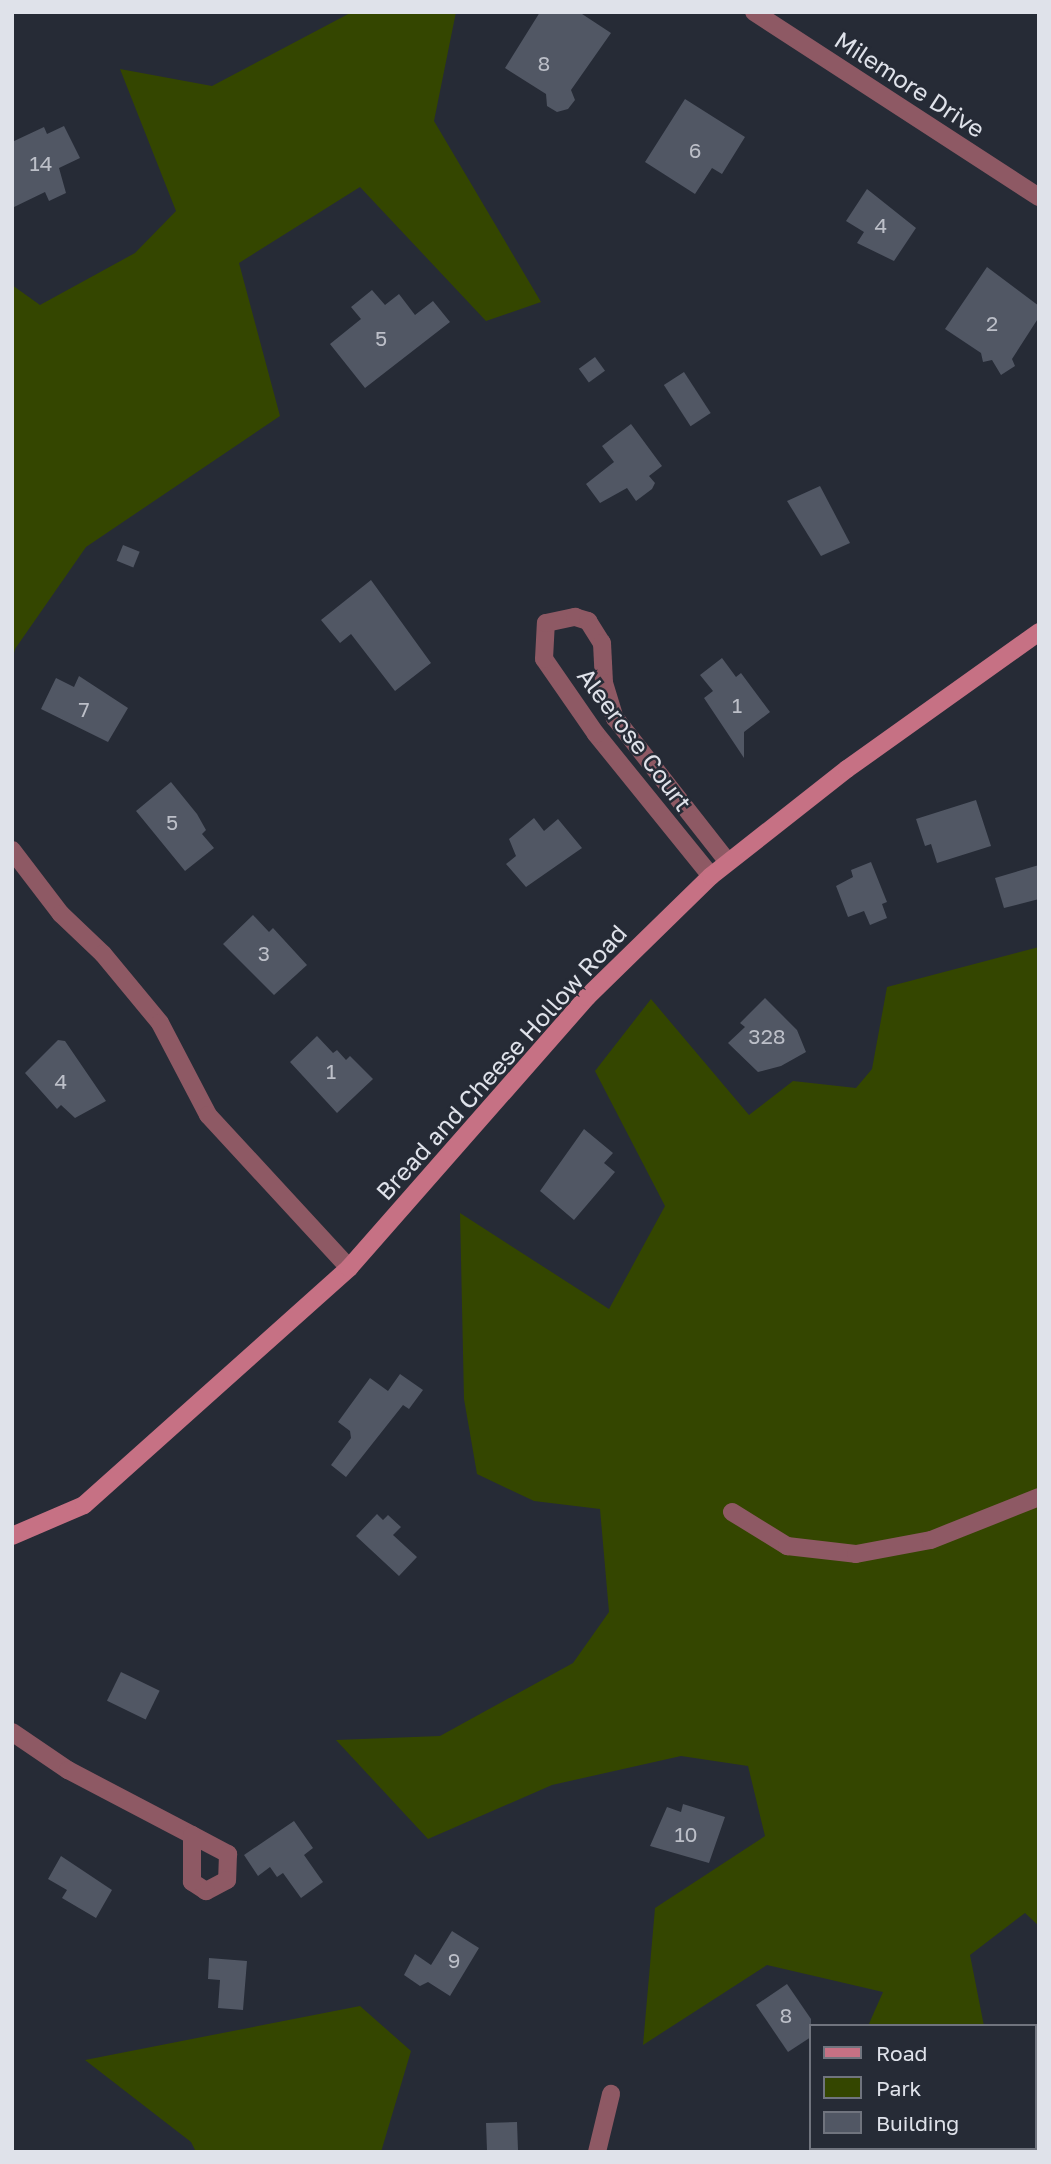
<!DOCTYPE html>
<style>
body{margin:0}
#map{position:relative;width:1051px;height:2164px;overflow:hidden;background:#262b36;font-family:"Golos Text",sans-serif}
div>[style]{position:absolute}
.green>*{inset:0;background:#344600;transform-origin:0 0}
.building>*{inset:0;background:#515764;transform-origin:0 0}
.minor>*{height:18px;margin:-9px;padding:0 9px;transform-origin:9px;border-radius:9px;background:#8e5964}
.secondary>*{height:18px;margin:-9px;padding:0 9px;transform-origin:9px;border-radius:9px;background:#c67184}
span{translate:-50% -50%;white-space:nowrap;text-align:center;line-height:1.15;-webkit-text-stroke:5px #262b36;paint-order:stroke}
.number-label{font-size:21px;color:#bcbfc8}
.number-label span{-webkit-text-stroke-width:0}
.street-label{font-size:24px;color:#dfe2ea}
.frame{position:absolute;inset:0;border:14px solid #dfe2ea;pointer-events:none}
.legend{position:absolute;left:809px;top:2024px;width:228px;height:126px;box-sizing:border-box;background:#262b36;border:2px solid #70747e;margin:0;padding:9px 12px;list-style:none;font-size:21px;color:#dfe2ea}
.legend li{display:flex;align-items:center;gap:14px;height:35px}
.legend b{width:35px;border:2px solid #70747e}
</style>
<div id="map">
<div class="green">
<i style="clip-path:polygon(352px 12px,456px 12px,434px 121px,541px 302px,486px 321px,360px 187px,239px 263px,280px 416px,86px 547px,15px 649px,12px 662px,12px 285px,40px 305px,135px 253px,176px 211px,120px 69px,212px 86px)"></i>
<i style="clip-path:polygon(1039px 947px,1039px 1926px,1025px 1913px,970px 1955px,984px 2026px,868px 2026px,883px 1992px,767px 1965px,643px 2045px,655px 1908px,765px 1836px,748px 1766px,681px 1756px,552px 1785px,428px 1839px,336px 1740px,440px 1736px,573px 1663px,609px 1612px,600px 1509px,534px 1501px,477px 1474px,464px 1399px,460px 1213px,609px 1309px,665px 1206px,595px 1071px,651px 999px,749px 1115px,793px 1081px,856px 1088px,872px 1069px,887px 987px)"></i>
<i style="clip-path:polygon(360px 2006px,411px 2051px,381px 2152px,196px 2152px,191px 2142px,85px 2060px)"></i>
<i style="left:824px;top:2148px;width:186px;height:6px"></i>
</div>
<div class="building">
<i style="clip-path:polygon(540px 12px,579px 12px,611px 33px,571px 90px,575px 100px,568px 109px,557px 112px,547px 106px,546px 94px,505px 68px)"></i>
<i style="clip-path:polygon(685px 99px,745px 137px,722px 174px,712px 168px,695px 194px,645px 162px)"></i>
<i style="clip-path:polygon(64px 126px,80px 158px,59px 168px,66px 193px,49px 201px,45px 192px,12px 208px,12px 142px,44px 127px,47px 134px)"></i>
<i style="clip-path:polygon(867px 189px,916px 228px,894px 261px,857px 243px,864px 232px,846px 221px)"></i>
<i style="clip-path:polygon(987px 267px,1039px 306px,1039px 317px,1012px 359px,1015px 366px,1001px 375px,992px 360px,983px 362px,981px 353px,945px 329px)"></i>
<i style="clip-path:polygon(372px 290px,385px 305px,399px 294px,415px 315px,433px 301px,450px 322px,365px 388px,330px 344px,361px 319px,351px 307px)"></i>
<i style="left:595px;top:357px;width:17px;height:20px;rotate:54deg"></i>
<i style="left:684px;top:372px;width:49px;height:24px;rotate:57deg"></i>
<i style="clip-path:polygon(631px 424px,662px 466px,649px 476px,655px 483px,652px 489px,636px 501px,627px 488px,600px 503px,586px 484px,614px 462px,602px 446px)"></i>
<i style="clip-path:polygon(820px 486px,850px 543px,821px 556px,787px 501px)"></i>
<i style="left:123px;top:545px;width:18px;height:17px;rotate:22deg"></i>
<i style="clip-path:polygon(371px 580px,431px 663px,395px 691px,351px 634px,340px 643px,321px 620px)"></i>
<i style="clip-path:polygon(722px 658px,736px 677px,741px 673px,770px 712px,744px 732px,744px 758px,704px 698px,713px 691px,700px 675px)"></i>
<i style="clip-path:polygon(79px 676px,128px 708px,108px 742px,41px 709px,56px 678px,74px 687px)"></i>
<i style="clip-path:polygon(171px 782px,197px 814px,206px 830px,202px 834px,214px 848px,185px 871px,136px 811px)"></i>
<i style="clip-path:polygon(976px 800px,991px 846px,937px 863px,931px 844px,925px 846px,916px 819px)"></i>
<i style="clip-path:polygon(534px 818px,544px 831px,558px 819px,582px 848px,526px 887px,506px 864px,516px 856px,509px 839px)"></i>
<i style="clip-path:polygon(871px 862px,887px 902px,882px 904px,887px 918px,870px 925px,864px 911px,848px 917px,836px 886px,853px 877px,851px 870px)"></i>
<i style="clip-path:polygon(1039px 865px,1039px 899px,1004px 908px,995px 878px)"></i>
<i style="clip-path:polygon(253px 915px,269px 932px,273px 928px,307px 965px,274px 995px,223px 944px)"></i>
<i style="clip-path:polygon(765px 998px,797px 1030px,806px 1052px,781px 1066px,758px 1072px,728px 1043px,745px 1027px,740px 1023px)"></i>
<i style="clip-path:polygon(317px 1036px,333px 1053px,337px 1050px,346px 1060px,350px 1056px,373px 1079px,337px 1113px,290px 1062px)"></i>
<i style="clip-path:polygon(58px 1040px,65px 1041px,106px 1101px,75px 1118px,61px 1105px,57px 1109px,25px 1073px)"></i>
<i style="clip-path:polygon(584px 1129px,613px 1153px,604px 1163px,615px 1172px,574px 1220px,540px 1191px)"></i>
<i style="clip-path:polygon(400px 1374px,423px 1390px,409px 1409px,403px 1405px,346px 1477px,331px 1465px,351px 1438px,350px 1431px,338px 1422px,370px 1378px,388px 1391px)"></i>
<i style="clip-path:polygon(377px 1514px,383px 1520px,388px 1515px,401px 1527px,393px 1535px,417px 1557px,399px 1576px,356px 1536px)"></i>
<i style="left:121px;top:1672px;width:43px;height:32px;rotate:26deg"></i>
<i style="clip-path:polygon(683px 1804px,725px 1817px,709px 1863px,650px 1846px,667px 1807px,681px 1812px)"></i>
<i style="clip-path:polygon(294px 1821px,313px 1848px,304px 1855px,323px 1882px,301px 1898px,283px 1873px,277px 1877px,270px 1867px,258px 1876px,244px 1855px)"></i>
<i style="clip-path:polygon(61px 1856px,112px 1890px,96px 1918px,62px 1898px,67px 1890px,48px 1879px)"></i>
<i style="clip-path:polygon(452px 1931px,479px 1948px,450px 1996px,428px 1982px,420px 1986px,404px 1975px,415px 1954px,431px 1965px)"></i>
<i style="clip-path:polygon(209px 1958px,247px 1961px,243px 2010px,218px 2008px,220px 1980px,208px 1979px)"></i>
<i style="clip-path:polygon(787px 1984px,811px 2019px,811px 2037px,788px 2052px,756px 2005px)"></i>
<i style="left:517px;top:2122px;width:30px;height:31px;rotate:88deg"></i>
</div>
<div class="minor">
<i style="left:754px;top:12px;width:340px;rotate:33deg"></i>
<i style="left:12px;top:850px;width:81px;rotate:52.6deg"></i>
<i style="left:61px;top:914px;width:58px;rotate:43.6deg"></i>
<i style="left:103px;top:954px;width:89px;rotate:50.4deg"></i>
<i style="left:160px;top:1023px;width:104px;rotate:62.4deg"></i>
<i style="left:208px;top:1115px;width:208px;rotate:47.3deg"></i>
<i style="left:711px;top:876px;width:183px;rotate:-129deg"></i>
<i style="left:596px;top:734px;width:91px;rotate:-124.7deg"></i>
<i style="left:544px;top:659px;width:36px;rotate:-87deg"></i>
<i style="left:546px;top:623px;width:30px;rotate:-12deg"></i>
<i style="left:575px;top:617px;width:14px;rotate:17deg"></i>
<i style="left:588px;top:621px;width:26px;rotate:58deg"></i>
<i style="left:602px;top:643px;width:40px;rotate:87.1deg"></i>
<i style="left:604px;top:683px;width:37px;rotate:73deg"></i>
<i style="left:615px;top:718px;width:183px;rotate:51.9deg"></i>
<i style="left:732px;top:1512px;width:65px;rotate:31.7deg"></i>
<i style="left:787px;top:1546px;width:69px;rotate:6.6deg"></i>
<i style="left:856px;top:1554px;width:76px;rotate:-10.6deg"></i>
<i style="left:931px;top:1540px;width:116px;rotate:-21.7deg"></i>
<i style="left:12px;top:1732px;width:68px;rotate:34.2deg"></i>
<i style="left:68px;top:1770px;width:140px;rotate:27.7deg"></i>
<i style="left:192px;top:1835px;width:41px;rotate:27.8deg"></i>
<i style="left:228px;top:1854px;width:26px;rotate:92deg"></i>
<i style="left:227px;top:1880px;width:24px;rotate:152deg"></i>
<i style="left:206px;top:1891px;width:17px;rotate:-147deg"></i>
<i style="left:192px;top:1882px;width:47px;rotate:-90deg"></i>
<i style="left:597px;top:2152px;width:60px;rotate:-76.4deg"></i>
</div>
<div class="secondary">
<i style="left:12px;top:1536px;width:78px;rotate:-23.3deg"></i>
<i style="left:84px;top:1505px;width:356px;rotate:-41.8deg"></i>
<i style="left:349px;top:1268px;width:361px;rotate:-48.7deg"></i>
<i style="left:587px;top:997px;width:173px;rotate:-44.3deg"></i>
<i style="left:711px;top:876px;width:173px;rotate:-38.2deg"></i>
<i style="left:847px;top:769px;width:236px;rotate:-35.5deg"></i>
</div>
<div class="number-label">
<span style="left:544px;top:63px">8</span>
<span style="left:695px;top:150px">6</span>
<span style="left:41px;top:163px">14</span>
<span style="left:881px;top:225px">4</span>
<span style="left:992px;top:323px">2</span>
<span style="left:381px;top:338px">5</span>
<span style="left:737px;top:705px">1</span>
<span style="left:84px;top:709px">7</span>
<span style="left:172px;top:822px">5</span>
<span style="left:264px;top:953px">3</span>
<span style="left:767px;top:1036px">328</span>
<span style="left:331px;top:1071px">1</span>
<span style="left:61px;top:1081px">4</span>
<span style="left:686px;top:1834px">10</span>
<span style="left:454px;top:1960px">9</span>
<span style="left:786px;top:2015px">8</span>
</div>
<div class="street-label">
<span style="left:910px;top:84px;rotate:33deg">Milemore Drive</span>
<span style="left:635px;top:739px;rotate:53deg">Aleerose Court</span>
<span style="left:501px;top:1062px;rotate:-48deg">Bread and Cheese Hollow Road</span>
</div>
<div class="frame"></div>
<ul class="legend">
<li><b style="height:9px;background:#c67184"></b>Road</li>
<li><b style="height:19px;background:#344600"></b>Park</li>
<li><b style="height:19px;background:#515764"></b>Building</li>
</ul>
</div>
